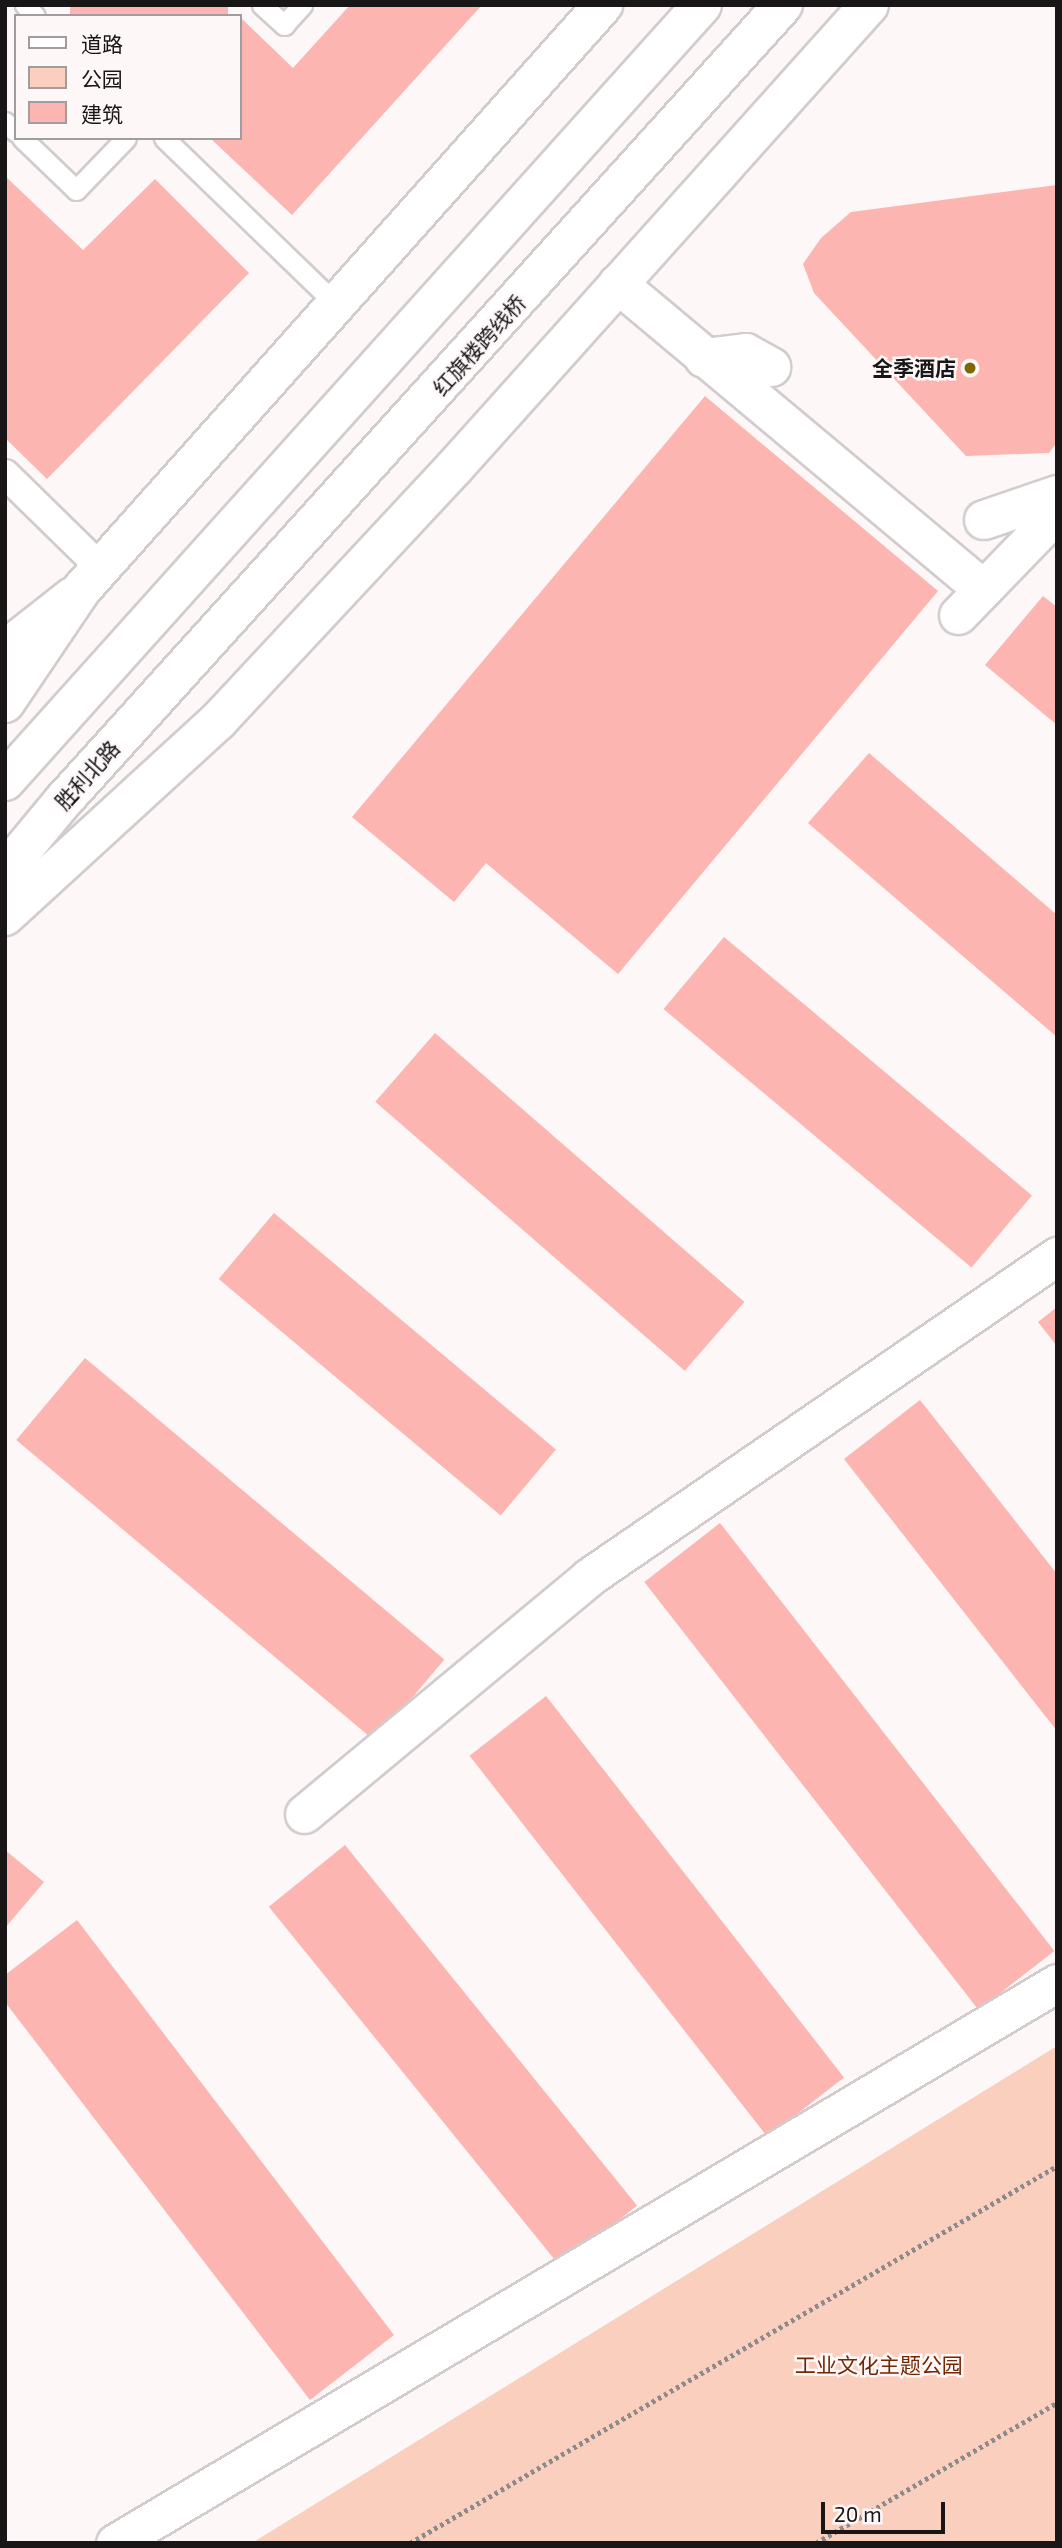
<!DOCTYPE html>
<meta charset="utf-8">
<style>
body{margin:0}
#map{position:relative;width:1062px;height:2548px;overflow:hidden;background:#fdf7f8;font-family:"Exo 2","Noto Sans SC",sans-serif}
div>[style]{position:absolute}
.green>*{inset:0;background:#facfbe}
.building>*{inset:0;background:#fcb5b0;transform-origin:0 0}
.path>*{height:4.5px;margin-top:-2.25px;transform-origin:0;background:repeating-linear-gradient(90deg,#8e8a8b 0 3.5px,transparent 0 7px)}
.roads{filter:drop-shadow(2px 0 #d2cccd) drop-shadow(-2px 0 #d2cccd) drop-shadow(0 2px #d2cccd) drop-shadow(0 -2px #d2cccd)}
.service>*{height:19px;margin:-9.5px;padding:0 9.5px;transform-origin:9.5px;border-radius:9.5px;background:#fff}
.pedestrian>*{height:28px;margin:-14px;padding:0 14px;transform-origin:14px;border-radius:14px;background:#fff}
.minor>*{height:37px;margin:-18.5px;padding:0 18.5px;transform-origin:18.5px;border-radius:18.5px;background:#fff}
.tertiary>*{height:38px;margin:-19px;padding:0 19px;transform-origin:19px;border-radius:19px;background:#fff}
.secondary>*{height:38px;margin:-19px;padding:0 19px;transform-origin:19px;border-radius:19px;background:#fff}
.trunk>*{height:38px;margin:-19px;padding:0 19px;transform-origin:19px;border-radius:19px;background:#fff}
.dots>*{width:19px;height:19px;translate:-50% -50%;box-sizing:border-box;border:4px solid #fdf7f8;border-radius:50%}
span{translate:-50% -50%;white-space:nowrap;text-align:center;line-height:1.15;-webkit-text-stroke:5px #fdf7f8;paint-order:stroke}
.street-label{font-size:21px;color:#181617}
.poi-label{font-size:21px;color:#181617;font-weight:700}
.right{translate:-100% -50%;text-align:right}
.park-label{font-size:21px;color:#732803}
.frame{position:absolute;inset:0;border:7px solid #181617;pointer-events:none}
.legend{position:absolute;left:14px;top:14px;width:228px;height:126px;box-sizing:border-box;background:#fdf7f8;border:2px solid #a19d9e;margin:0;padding:9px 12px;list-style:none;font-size:21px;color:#181617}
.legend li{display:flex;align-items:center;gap:14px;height:35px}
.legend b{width:35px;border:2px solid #a19d9e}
.scale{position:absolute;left:821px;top:2502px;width:124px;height:32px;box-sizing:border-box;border:4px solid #181617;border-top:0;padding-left:9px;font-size:21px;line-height:24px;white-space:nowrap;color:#181617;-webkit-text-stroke:5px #fdf7f8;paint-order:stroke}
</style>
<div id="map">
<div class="green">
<i style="clip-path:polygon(1057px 2046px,1057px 2543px,252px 2543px)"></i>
</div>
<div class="building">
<i style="left:70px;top:5px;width:158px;height:16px"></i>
<i style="clip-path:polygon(350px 5px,482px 5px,292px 215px,210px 138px,240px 138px,240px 17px,293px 68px)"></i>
<i style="clip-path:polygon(5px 176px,83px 250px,155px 179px,249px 273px,47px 479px,5px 438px)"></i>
<i style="clip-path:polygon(1057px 185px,1057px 442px,1049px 453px,966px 456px,814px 293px,803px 264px,821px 238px,851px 212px)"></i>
<i style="clip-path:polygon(705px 396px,938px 591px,618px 974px,486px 863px,454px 902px,352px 817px)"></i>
<i style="clip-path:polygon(1043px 596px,1057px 607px,1057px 725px,985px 665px)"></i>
<i style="clip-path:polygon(869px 753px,1057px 915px,1057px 1037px,808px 823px)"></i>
<i style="left:724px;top:937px;width:402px;height:94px;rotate:40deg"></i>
<i style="left:435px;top:1033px;width:410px;height:91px;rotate:41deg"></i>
<i style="left:274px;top:1213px;width:368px;height:86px;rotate:40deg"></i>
<i style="clip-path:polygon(1057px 1307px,1057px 1346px,1038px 1322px)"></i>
<i style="left:85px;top:1358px;width:469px;height:107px;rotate:40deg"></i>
<i style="clip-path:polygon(920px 1400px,1057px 1574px,1057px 1731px,844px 1459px)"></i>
<i style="left:720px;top:1523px;width:543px;height:96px;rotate:52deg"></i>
<i style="left:546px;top:1696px;width:484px;height:97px;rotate:52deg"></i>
<i style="left:345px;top:1845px;width:464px;height:98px;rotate:51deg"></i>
<i style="clip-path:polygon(5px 1850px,44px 1882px,5px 1928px)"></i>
<i style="clip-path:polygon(77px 1920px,394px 2335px,310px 2400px,5px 2002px,5px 1975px)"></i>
</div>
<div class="path">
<i style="left:410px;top:2543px;width:749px;rotate:-30.23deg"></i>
<i style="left:816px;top:2543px;width:279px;rotate:-30.2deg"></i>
</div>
<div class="roads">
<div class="service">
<i style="left:25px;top:5px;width:15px;rotate:48deg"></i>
<i style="left:262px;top:5px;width:30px;rotate:42deg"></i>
<i style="left:284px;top:25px;width:27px;rotate:-48deg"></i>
<i style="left:5px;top:122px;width:15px;rotate:42deg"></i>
<i style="left:22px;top:138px;width:75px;rotate:43.9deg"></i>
<i style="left:76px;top:190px;width:72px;rotate:-46.1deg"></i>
<i style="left:164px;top:138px;width:239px;rotate:44deg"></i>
</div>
<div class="pedestrian">
<i style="left:5px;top:474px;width:134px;rotate:44.4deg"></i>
</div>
<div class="minor">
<i style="left:958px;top:615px;width:142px;rotate:-45.9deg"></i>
<i style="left:304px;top:1814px;width:371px;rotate:-39.7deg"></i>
<i style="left:589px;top:1577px;width:568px;rotate:-34.45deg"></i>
<i style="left:115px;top:2543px;width:1096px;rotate:-30.73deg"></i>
</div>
<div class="tertiary">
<i style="left:618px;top:284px;width:476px;rotate:39.9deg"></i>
<i style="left:704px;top:358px;width:42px;rotate:-6.8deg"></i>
<i style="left:746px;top:353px;width:29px;rotate:29deg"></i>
<i style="left:984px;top:520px;width:77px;rotate:-18.9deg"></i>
<i style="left:5px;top:650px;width:85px;rotate:-38.3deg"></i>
</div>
<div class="secondary">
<i style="left:5px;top:703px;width:138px;rotate:-56deg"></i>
<i style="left:82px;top:589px;width:783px;rotate:-48.26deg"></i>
<i style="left:5px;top:916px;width:289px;rotate:-42.5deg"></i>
<i style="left:218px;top:721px;width:345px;rotate:-47deg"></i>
<i style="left:453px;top:469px;width:623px;rotate:-48.12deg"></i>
</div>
<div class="trunk">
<i style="left:5px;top:781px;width:1043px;rotate:-48.07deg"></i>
<i style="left:5px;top:871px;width:91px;rotate:-50.4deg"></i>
<i style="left:63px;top:801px;width:1073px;rotate:-47.87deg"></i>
</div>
</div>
<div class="dots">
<i style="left:970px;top:368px;background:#7c6800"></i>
</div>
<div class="street-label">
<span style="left:479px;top:345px;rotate:-48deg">红旗楼跨线桥</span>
<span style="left:87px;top:775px;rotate:-48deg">胜利北路</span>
</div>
<div class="poi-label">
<span class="right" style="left:956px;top:368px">全季酒店</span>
</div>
<div class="park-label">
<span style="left:879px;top:2365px">工业文化主题公园</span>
</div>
<div class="frame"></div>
<ul class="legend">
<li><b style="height:9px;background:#fff"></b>道路</li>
<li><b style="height:19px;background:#facfbe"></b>公园</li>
<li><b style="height:19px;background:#fcb5b0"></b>建筑</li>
</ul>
<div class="scale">20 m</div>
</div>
